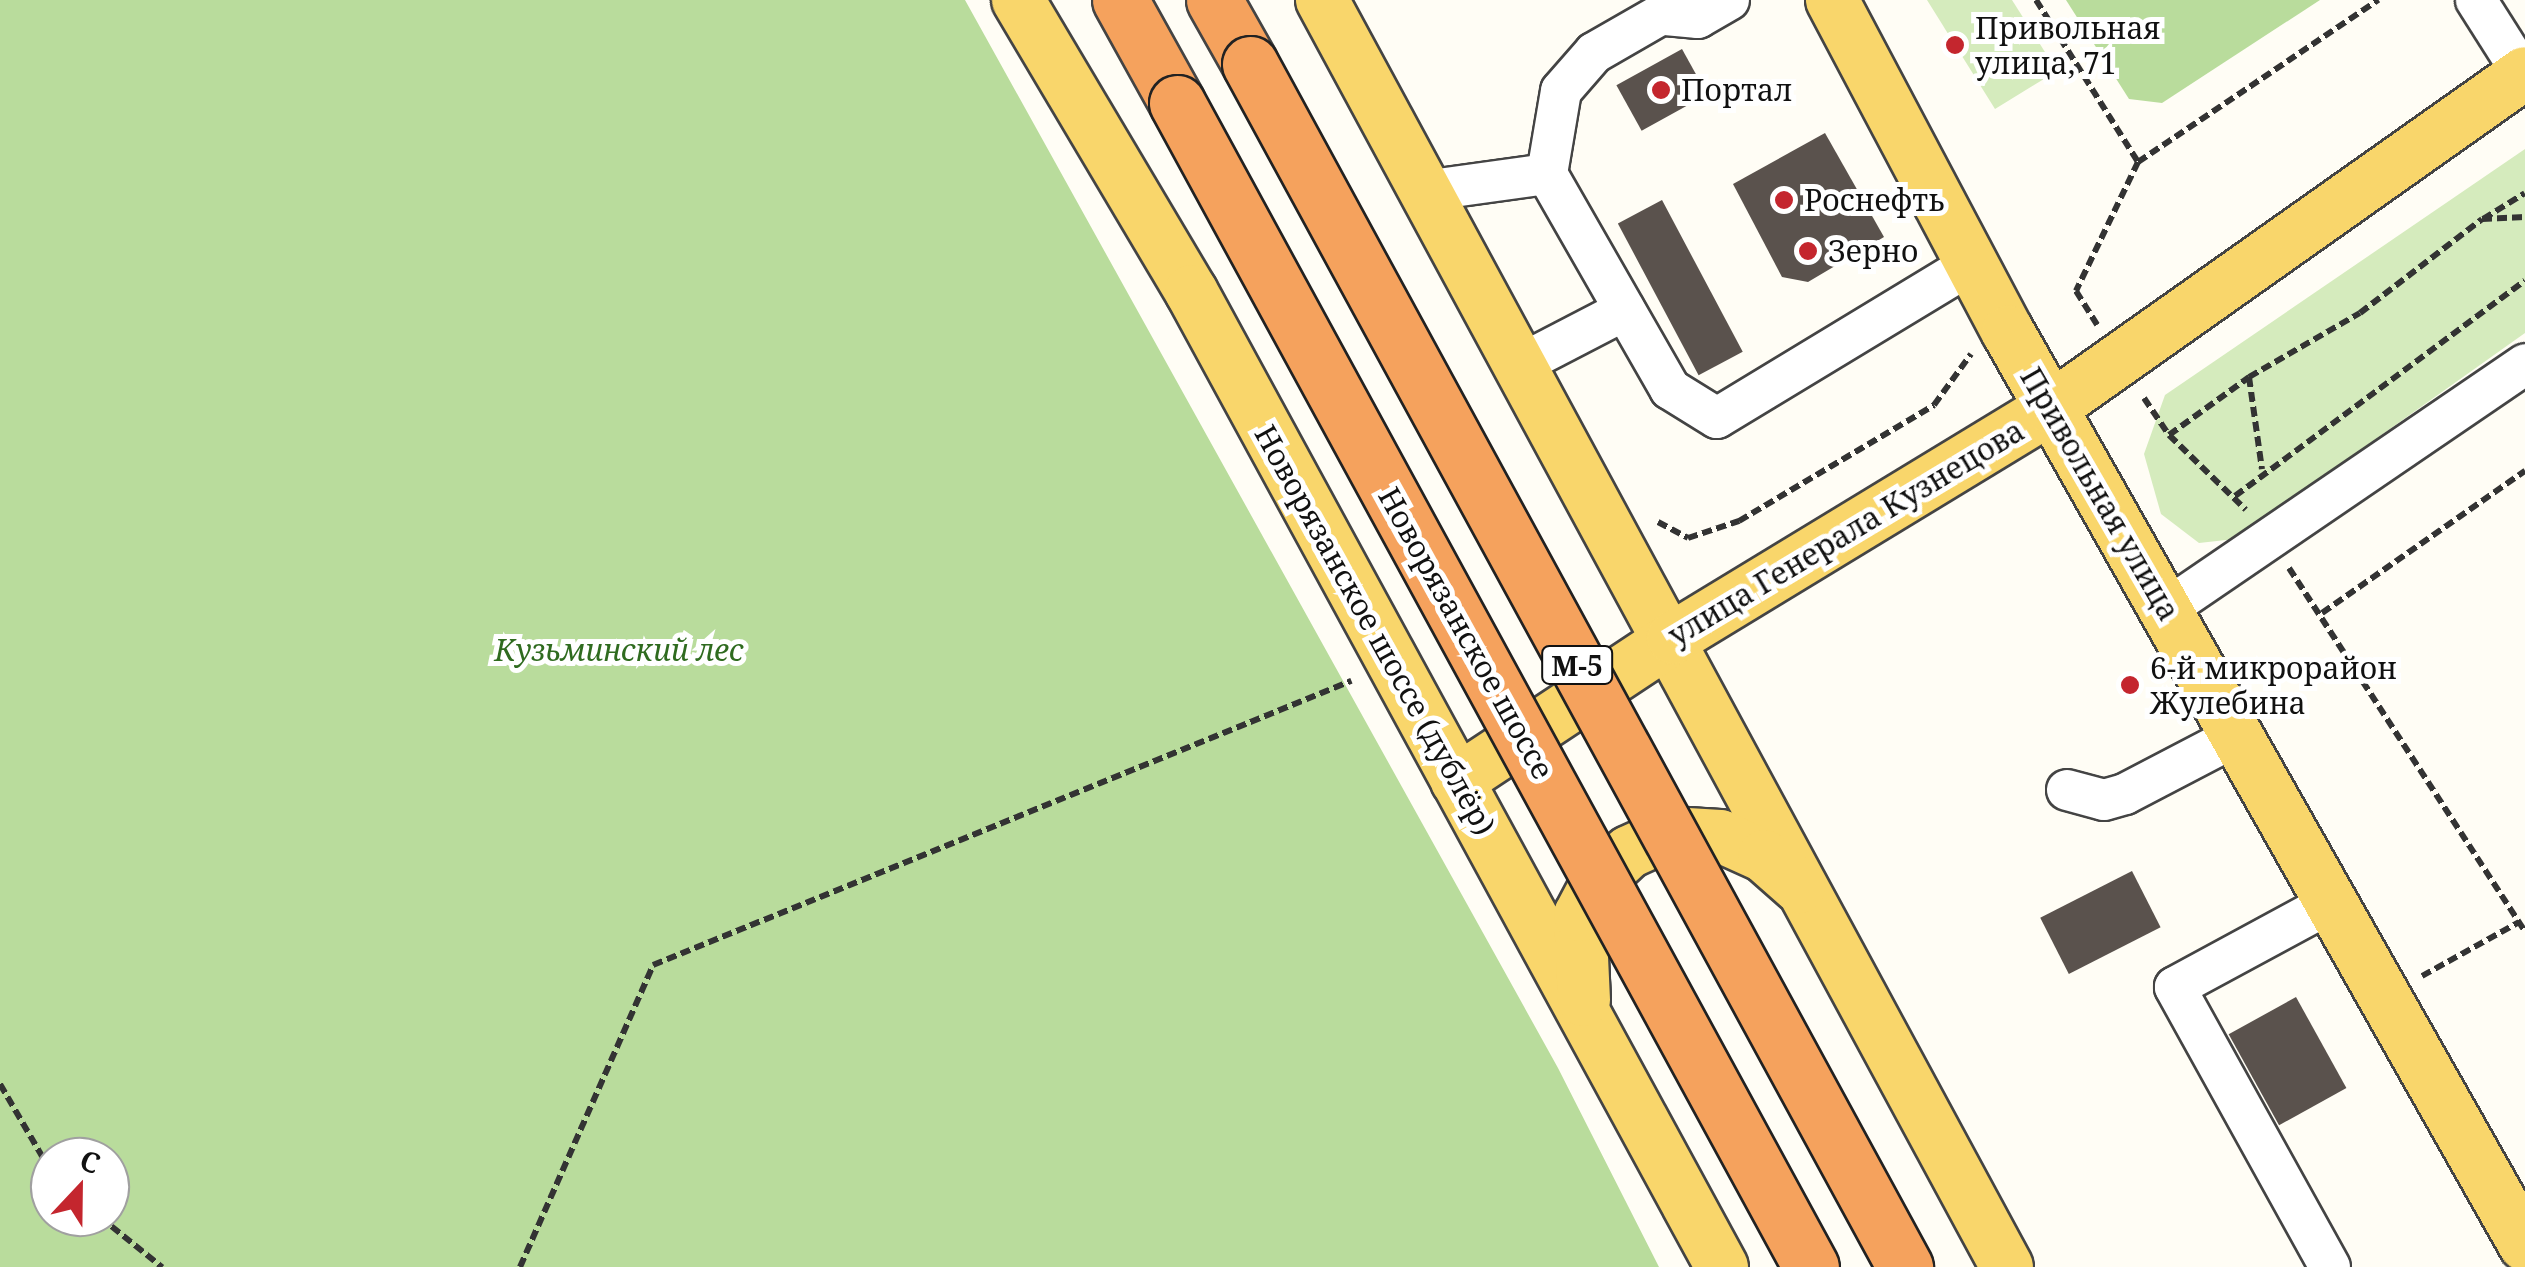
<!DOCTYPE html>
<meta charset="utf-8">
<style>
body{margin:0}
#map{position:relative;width:2525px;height:1267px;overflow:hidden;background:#fffdf5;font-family:"Noto Serif",serif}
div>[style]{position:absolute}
.green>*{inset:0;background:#d5ebbd}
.forest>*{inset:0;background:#b9dc9c}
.building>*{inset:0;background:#5a524d;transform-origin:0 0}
.path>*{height:6px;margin-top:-3px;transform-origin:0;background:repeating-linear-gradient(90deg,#333 0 10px,transparent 0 15px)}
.roads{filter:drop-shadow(2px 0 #444) drop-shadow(-2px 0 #444) drop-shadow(0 2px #444) drop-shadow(0 -2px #444)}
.minor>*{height:40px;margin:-20px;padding:0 20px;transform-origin:20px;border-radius:20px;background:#fff}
.major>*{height:52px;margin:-26px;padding:0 26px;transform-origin:26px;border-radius:26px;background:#f9d66b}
.highway>*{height:55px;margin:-27.5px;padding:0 27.5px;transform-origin:27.5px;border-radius:27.5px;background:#f5a25d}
.bridges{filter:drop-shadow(2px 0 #222) drop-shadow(-2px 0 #222) drop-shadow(0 2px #222) drop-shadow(0 -2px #222)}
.highway-bridge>*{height:55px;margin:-27.5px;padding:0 27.5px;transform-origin:27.5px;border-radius:27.5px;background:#f5a25d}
.dots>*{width:28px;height:28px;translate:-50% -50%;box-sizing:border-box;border:5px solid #fff;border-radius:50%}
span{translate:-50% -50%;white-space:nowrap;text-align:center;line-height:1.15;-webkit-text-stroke:10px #fff;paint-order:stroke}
.shield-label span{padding:2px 8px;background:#fff;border:2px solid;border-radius:8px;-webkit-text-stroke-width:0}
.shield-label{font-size:28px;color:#111;font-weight:700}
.poi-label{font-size:30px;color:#111}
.left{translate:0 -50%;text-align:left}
.street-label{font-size:30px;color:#111}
.park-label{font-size:30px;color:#2f6b1f;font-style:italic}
.north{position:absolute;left:30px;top:1137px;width:100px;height:100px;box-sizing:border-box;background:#fff;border:2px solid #a0a0a0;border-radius:50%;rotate:22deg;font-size:28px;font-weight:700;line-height:40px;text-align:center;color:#111}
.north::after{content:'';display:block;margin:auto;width:35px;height:45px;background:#c4262e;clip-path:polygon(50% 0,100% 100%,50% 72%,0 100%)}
</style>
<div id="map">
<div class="green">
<i style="clip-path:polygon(1927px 0,2012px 0,2057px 71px,1995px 109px)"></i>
<i style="clip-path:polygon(2525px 149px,2525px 333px,2235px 539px,2199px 543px,2161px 514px,2144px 454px,2165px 395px)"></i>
</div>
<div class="forest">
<i style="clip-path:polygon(evenodd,0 0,965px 0,1558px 1068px,1659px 1267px,0 1267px,0 0,110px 1157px,110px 1217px,50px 1217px,50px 1157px,110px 1157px)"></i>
<i style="clip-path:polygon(2066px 0,2320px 0,2162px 103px,2129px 99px)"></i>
</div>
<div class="building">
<i style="left:1682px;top:49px;width:52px;height:75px;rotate:61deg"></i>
<i style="clip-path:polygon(1825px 133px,1884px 237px,1808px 282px,1782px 277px,1733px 184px)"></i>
<i style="left:1662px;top:200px;width:172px;height:50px;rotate:62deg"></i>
<i style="left:2132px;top:871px;width:63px;height:103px;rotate:63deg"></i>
<i style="left:2296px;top:997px;width:104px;height:77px;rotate:61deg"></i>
</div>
<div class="path">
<i style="left:2036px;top:0;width:191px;rotate:57.8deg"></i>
<i style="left:2138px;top:162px;width:143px;rotate:115.7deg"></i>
<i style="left:2076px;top:291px;width:40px;rotate:58deg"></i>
<i style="left:2138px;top:162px;width:290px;rotate:-34deg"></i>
<i style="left:2483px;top:219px;width:49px;rotate:-31.8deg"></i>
<i style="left:2249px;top:377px;width:93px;rotate:82deg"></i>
<i style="left:2144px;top:398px;width:45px;rotate:56deg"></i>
<i style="left:2169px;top:435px;width:107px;rotate:44.2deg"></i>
<i style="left:2169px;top:435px;width:99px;rotate:-35.9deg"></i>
<i style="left:2249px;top:377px;width:128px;rotate:-30deg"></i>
<i style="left:2360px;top:313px;width:154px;rotate:-37.6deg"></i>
<i style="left:2482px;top:219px;width:43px;rotate:-2.7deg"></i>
<i style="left:2235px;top:496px;width:361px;rotate:-36.6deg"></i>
<i style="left:1658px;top:522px;width:34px;rotate:28deg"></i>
<i style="left:1688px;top:538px;width:54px;rotate:-18.4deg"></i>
<i style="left:1739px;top:521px;width:227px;rotate:-30.7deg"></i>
<i style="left:1934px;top:405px;width:63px;rotate:-54deg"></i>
<i style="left:2289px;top:568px;width:434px;rotate:57deg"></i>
<i style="left:2322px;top:613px;width:248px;rotate:-35deg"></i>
<i style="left:2422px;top:976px;width:111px;rotate:-29.1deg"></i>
<i style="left:0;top:1084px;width:99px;rotate:59.8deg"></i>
<i style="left:100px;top:1217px;width:80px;rotate:38.9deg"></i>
<i style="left:520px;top:1267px;width:330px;rotate:-66.2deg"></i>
<i style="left:653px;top:965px;width:754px;rotate:-22.14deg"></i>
</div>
<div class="roads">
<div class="minor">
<i style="left:1729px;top:0;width:36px;rotate:150deg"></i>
<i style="left:1698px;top:18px;width:38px;rotate:-175deg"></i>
<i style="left:1660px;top:15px;width:76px;rotate:150.1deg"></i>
<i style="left:1594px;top:53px;width:50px;rotate:131deg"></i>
<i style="left:1561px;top:91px;width:84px;rotate:99.6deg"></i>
<i style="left:1547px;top:174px;width:248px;rotate:60.2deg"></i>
<i style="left:1670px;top:389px;width:55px;rotate:31.7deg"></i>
<i style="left:1717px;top:418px;width:299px;rotate:-31.2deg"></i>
<i style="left:2476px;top:0;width:88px;rotate:57.6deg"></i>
<i style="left:1424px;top:191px;width:124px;rotate:-7.9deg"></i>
<i style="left:1519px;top:365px;width:119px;rotate:-27.4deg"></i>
<i style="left:2165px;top:610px;width:436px;rotate:-34.3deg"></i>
<i style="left:2067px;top:790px;width:38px;rotate:15deg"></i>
<i style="left:2104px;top:800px;width:22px;rotate:-16deg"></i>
<i style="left:2125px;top:794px;width:127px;rotate:-27.6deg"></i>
<i style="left:2330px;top:1267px;width:320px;rotate:-119deg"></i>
<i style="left:2175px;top:987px;width:181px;rotate:-28.4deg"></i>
</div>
<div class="major">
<i style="left:1018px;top:0;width:339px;rotate:59.3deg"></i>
<i style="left:1191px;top:291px;width:1111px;rotate:61.45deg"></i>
<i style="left:1322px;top:0;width:1440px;rotate:61.6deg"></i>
<i style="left:1832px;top:0;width:376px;rotate:62.1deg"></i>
<i style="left:2008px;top:332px;width:1049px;rotate:60.48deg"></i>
<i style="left:1457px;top:781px;width:259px;rotate:-33.5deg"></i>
<i style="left:1673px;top:638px;width:442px;rotate:-31.3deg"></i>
<i style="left:2051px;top:408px;width:580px;rotate:-35.25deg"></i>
<i style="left:1584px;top:1000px;width:85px;rotate:-92.7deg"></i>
<i style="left:1580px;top:915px;width:38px;rotate:-62deg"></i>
<i style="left:1598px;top:881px;width:42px;rotate:-43.1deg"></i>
<i style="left:1629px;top:852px;width:46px;rotate:-24.3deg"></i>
<i style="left:1671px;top:833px;width:49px;rotate:3.5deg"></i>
<i style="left:1720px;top:836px;width:48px;rotate:24.4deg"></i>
<i style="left:1764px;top:856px;width:47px;rotate:41.5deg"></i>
</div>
<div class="highway">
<i style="left:1120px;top:0;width:118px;rotate:61deg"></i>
<i style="left:1214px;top:0;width:73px;rotate:60.6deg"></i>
</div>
</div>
<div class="bridges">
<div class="highway-bridge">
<i style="left:1250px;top:64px;width:1370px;rotate:61.43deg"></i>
<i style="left:1177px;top:103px;width:1325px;rotate:61.42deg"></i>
</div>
</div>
<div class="dots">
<i style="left:1955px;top:45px;background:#c4262e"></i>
<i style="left:1661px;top:90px;background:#c4262e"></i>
<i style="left:1784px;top:200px;background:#c4262e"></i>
<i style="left:1808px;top:251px;background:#c4262e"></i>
<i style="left:2130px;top:685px;background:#c4262e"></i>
</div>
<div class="shield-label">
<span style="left:1577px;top:665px">М-5</span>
</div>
<div class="poi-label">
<span class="left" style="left:1975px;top:45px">Привольная<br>улица, 71</span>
<span class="left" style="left:1681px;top:90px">Портал</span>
<span class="left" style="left:1804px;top:200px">Роснефть</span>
<span class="left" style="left:1828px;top:251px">Зерно</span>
<span class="left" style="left:2150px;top:685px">6-й микрорайон<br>Жулебина</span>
</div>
<div class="street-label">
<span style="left:2100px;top:494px;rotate:60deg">Привольная улица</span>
<span style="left:1846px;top:533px;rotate:-31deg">улица Генерала Кузнецова</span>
<span style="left:1375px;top:630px;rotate:61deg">Новорязанское шоссе (дублёр)</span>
<span style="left:1466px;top:633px;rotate:61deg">Новорязанское шоссе</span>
</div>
<div class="park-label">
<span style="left:619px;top:650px">Кузьминский лес</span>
</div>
<div class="north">С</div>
</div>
